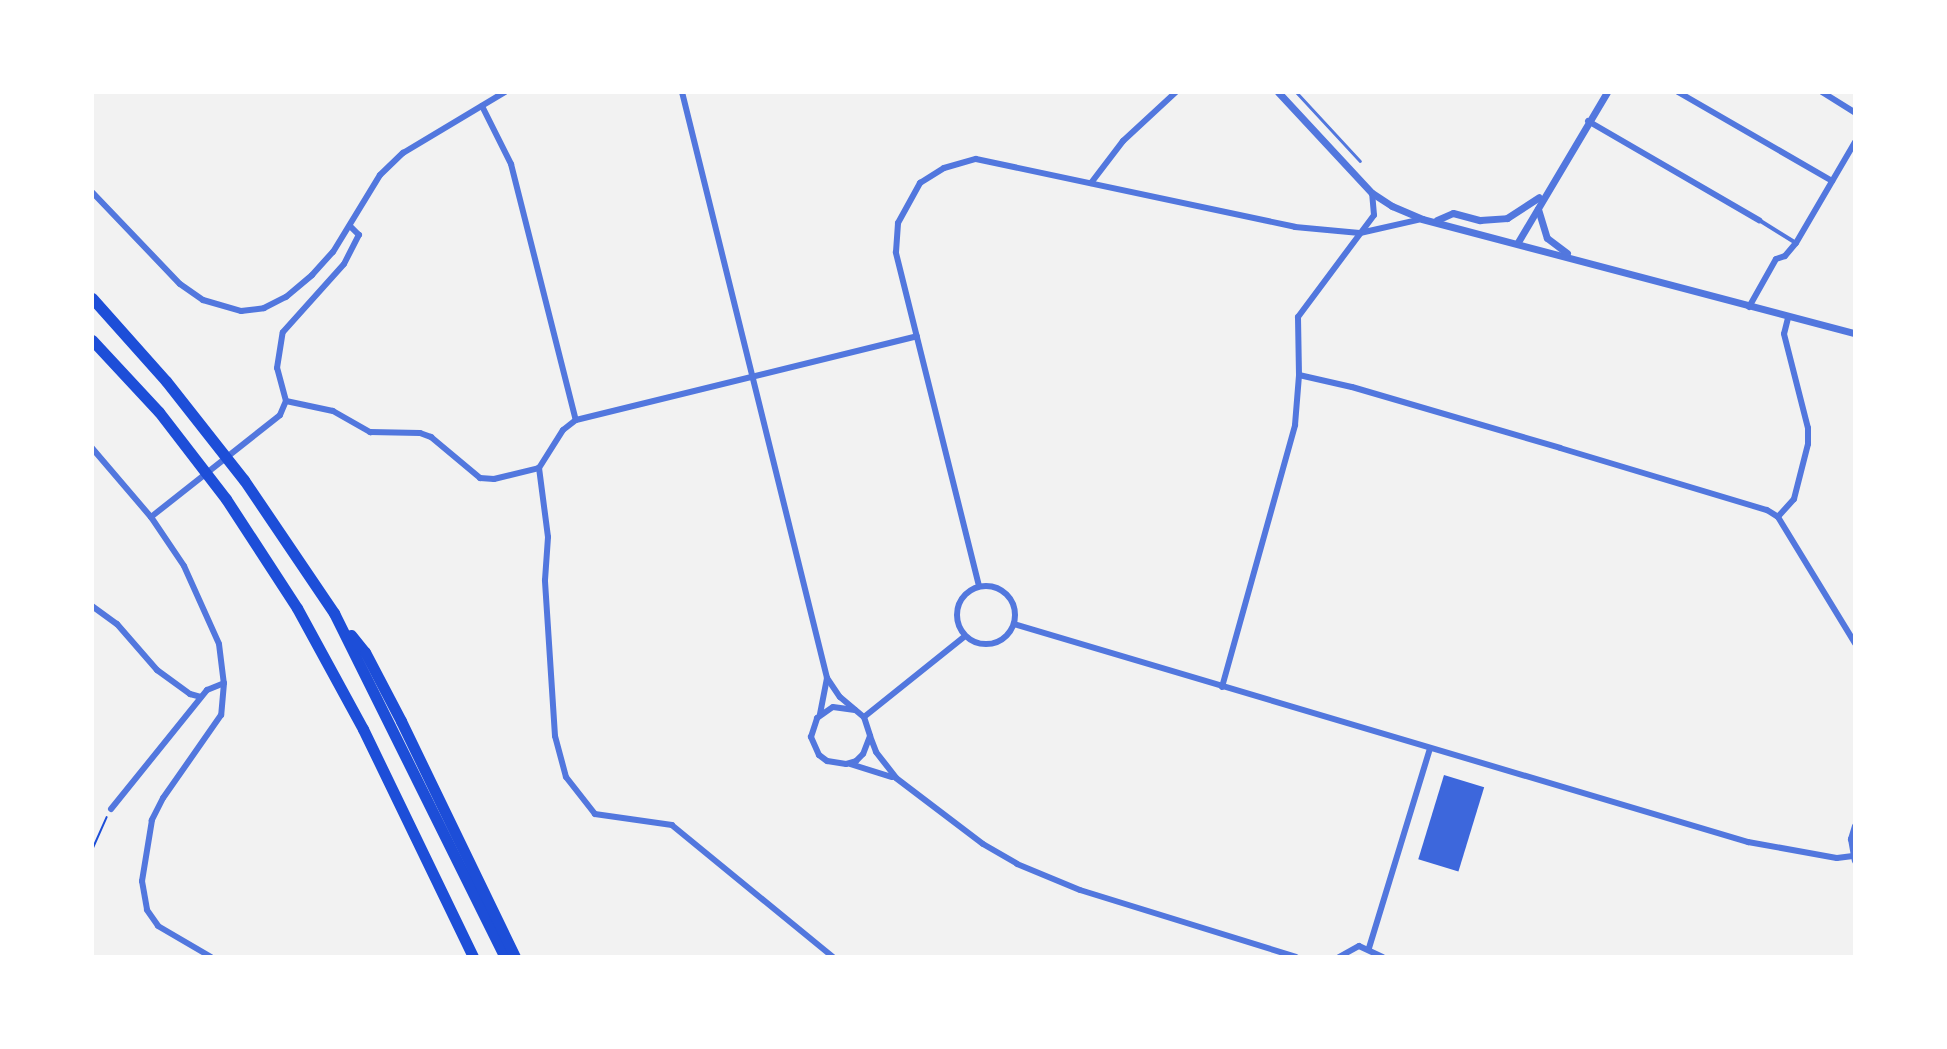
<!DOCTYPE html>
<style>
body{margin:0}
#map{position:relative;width:1947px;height:1049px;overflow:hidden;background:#f2f2f2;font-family:Merriweather,serif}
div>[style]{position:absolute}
.building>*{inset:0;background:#3d67dc;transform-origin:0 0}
.path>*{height:2px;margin:-1px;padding:0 1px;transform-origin:1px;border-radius:1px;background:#1d4ed8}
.service>*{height:3px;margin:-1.5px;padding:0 1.5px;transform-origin:1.5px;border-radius:1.5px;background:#5277de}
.pedestrian>*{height:4px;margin:-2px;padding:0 2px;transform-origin:2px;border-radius:2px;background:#5277de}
.minor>*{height:6px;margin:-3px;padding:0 3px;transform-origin:3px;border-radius:3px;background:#5277de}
.minor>.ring{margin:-3px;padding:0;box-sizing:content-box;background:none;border:6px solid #5277de;border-radius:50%}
.tertiary>*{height:7px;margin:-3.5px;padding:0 3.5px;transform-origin:3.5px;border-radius:3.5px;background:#5277de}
.motorway>*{height:11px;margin:-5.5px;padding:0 5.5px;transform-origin:5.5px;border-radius:5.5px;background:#1d4ed8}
span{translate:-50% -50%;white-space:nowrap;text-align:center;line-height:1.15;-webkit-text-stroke:6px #fff;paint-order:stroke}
.frame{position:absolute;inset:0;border:94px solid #fff;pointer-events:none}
</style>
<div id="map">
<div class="building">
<i style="left:1444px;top:775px;width:42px;height:88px;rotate:17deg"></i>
</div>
<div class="path">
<i style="left:92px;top:850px;width:36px;rotate:-66deg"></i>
</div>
<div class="service">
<i style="left:1296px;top:92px;width:94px;rotate:47.2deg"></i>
</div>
<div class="pedestrian">
<i style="left:1759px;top:220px;width:44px;rotate:31.9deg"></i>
</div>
<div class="minor">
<i style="left:682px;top:92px;width:604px;rotate:76.1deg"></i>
<i style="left:827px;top:678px;width:37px;rotate:101deg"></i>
<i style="left:1678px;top:92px;width:178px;rotate:30deg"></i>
<i style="left:1822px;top:92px;width:39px;rotate:32deg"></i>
<i style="left:482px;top:106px;width:65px;rotate:63.4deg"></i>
<i style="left:511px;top:164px;width:264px;rotate:75.8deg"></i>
<i style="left:1588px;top:121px;width:198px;rotate:30.1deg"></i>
<i style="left:1091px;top:183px;width:53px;rotate:-52.7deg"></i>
<i style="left:1123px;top:141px;width:72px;rotate:-42.8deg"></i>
<i style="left:92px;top:192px;width:127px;rotate:46.3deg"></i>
<i style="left:180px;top:284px;width:28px;rotate:35deg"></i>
<i style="left:203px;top:300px;width:40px;rotate:16deg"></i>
<i style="left:241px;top:311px;width:23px;rotate:-7deg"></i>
<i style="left:264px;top:308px;width:25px;rotate:-27deg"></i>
<i style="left:286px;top:297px;width:34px;rotate:-40deg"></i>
<i style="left:312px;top:275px;width:31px;rotate:-48deg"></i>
<i style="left:333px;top:252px;width:90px;rotate:-58.6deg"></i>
<i style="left:380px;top:175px;width:32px;rotate:-44deg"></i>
<i style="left:403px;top:153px;width:119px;rotate:-30.9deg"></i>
<i style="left:1749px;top:307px;width:55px;rotate:-60.6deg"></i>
<i style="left:1776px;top:259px;width:9px;rotate:-18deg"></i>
<i style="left:1785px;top:256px;width:17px;rotate:-50deg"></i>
<i style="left:1796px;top:243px;width:117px;rotate:-59.7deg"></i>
<i style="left:1788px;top:318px;width:16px;rotate:104deg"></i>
<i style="left:1784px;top:334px;width:97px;rotate:75.7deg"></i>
<i style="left:1808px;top:428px;width:16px;rotate:90deg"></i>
<i style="left:1808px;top:444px;width:57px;rotate:104.3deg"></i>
<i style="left:1794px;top:499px;width:24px;rotate:132deg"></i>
<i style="left:1778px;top:517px;width:148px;rotate:58.6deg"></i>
<i style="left:1299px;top:375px;width:54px;rotate:12.8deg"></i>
<i style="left:1352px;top:387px;width:217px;rotate:16.3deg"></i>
<i style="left:1560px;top:448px;width:216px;rotate:16.7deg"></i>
<i style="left:1767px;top:510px;width:13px;rotate:32deg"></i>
<i style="left:286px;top:401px;width:48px;rotate:12deg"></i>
<i style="left:333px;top:411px;width:43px;rotate:29.6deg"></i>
<i style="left:370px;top:432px;width:50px;rotate:1.1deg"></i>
<i style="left:420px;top:433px;width:12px;rotate:20deg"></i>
<i style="left:431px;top:437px;width:64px;rotate:39.9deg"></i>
<i style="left:480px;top:478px;width:14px;rotate:4deg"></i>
<i style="left:494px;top:479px;width:46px;rotate:-13.7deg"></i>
<i style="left:92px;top:448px;width:91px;rotate:49.5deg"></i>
<i style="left:151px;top:517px;width:59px;rotate:56deg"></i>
<i style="left:184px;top:566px;width:85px;rotate:65.8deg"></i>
<i style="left:219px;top:644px;width:39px;rotate:83deg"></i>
<i style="left:224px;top:683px;width:32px;rotate:95deg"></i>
<i style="left:221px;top:715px;width:101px;rotate:124.9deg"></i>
<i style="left:163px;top:798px;width:25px;rotate:117deg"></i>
<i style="left:152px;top:820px;width:62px;rotate:99.3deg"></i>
<i style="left:142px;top:881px;width:29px;rotate:80deg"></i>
<i style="left:147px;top:910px;width:19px;rotate:55deg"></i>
<i style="left:158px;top:926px;width:61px;rotate:30.3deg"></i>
<i style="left:151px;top:517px;width:164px;rotate:-38.3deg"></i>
<i style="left:280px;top:415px;width:15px;rotate:-67deg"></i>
<i style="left:286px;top:401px;width:34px;rotate:-105deg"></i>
<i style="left:277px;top:368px;width:36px;rotate:-81deg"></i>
<i style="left:283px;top:332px;width:91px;rotate:-48.1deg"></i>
<i style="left:344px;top:264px;width:33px;rotate:-63deg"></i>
<i style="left:359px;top:235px;width:13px;rotate:-135deg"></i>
<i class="ring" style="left:957px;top:586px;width:52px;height:52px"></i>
<i style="left:979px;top:586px;width:344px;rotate:-104deg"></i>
<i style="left:896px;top:252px;width:29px;rotate:-86deg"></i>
<i style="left:898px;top:223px;width:46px;rotate:-61.2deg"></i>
<i style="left:920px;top:183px;width:28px;rotate:-32deg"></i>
<i style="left:944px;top:168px;width:33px;rotate:-16deg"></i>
<i style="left:976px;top:159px;width:326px;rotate:12deg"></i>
<i style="left:1295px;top:227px;width:65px;rotate:5.3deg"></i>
<i style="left:1360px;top:233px;width:64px;rotate:-12.7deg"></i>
<i style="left:92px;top:606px;width:31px;rotate:36deg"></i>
<i style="left:117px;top:624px;width:61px;rotate:49deg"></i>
<i style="left:157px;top:670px;width:41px;rotate:36deg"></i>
<i style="left:190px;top:694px;width:11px;rotate:15deg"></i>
<i style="left:1014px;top:624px;width:766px;rotate:16.54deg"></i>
<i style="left:1748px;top:842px;width:90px;rotate:10.2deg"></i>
<i style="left:1837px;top:858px;width:16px;rotate:-7deg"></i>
<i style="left:827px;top:678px;width:23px;rotate:56deg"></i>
<i style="left:840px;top:697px;width:31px;rotate:40deg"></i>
<i style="left:864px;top:717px;width:20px;rotate:72deg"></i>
<i style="left:870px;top:736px;width:19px;rotate:111deg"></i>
<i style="left:863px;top:754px;width:10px;rotate:135deg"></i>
<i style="left:856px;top:761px;width:10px;rotate:163deg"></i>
<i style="left:846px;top:764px;width:19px;rotate:-171deg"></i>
<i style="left:827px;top:761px;width:10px;rotate:-143deg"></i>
<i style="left:819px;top:755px;width:20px;rotate:-114deg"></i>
<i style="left:811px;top:737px;width:20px;rotate:-72deg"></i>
<i style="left:817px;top:718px;width:19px;rotate:-35deg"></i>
<i style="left:833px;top:707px;width:22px;rotate:8deg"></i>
<i style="left:1222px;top:687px;width:272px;rotate:-74.4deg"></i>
<i style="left:1295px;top:425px;width:50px;rotate:-85.4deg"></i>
<i style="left:1299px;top:375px;width:58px;rotate:-91deg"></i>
<i style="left:1298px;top:317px;width:127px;rotate:-53.3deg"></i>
<i style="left:1374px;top:215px;width:22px;rotate:-95deg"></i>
<i style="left:864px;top:717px;width:129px;rotate:-38.7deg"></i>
<i style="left:870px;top:736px;width:17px;rotate:69deg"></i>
<i style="left:876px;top:752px;width:33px;rotate:52deg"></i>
<i style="left:896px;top:778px;width:109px;rotate:37.2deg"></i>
<i style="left:983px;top:844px;width:39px;rotate:30deg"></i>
<i style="left:1017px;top:864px;width:68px;rotate:22.4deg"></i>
<i style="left:1080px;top:890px;width:226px;rotate:17.2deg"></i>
<i style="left:850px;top:764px;width:44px;rotate:17.2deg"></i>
<i style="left:111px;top:809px;width:153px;rotate:-51.1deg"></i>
<i style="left:207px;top:690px;width:18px;rotate:-22deg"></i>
<i style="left:1855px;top:826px;width:14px;rotate:107deg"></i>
<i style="left:1851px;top:839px;width:22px;rotate:80deg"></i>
<i style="left:1369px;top:948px;width:209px;rotate:-73deg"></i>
<i style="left:833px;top:957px;width:208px;rotate:-140.7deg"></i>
<i style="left:672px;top:825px;width:78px;rotate:-171.9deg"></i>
<i style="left:595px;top:814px;width:47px;rotate:-128.1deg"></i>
<i style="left:566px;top:777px;width:42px;rotate:-105deg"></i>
<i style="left:555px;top:736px;width:156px;rotate:-93.7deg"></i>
<i style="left:545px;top:580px;width:43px;rotate:-86deg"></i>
<i style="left:548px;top:537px;width:70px;rotate:-97.4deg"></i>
<i style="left:539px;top:468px;width:45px;rotate:-57.7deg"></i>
<i style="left:563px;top:430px;width:16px;rotate:-38deg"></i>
<i style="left:576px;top:420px;width:351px;rotate:-13.8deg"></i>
<i style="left:1339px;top:957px;width:23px;rotate:-29deg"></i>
<i style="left:1359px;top:946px;width:26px;rotate:25deg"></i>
</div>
<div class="tertiary">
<i style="left:1278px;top:92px;width:138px;rotate:47.1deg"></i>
<i style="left:1372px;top:193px;width:24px;rotate:33deg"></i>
<i style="left:1392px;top:206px;width:33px;rotate:23deg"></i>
<i style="left:1422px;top:219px;width:448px;rotate:14.8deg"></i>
<i style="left:1538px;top:209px;width:30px;rotate:73deg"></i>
<i style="left:1547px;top:238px;width:25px;rotate:37deg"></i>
<i style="left:1437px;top:220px;width:17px;rotate:-24deg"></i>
<i style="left:1453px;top:213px;width:28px;rotate:15deg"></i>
<i style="left:1480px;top:220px;width:27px;rotate:-4deg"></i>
<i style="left:1507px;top:218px;width:38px;rotate:-33deg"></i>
<i style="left:1518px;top:242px;width:174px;rotate:-59.3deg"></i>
</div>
<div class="motorway">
<i style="left:92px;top:298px;width:111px;rotate:48.3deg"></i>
<i style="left:166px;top:381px;width:126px;rotate:51.8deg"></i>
<i style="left:244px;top:480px;width:161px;rotate:55.9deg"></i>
<i style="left:334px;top:613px;width:384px;rotate:63.6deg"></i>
<i style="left:92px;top:340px;width:98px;rotate:47.1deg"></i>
<i style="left:159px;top:412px;width:110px;rotate:52.4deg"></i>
<i style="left:226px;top:499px;width:130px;rotate:56.9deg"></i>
<i style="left:297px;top:608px;width:138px;rotate:61.4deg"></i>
<i style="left:363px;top:729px;width:253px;rotate:64.2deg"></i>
<i style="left:351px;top:635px;width:22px;rotate:51deg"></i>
<i style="left:365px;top:652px;width:78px;rotate:62.4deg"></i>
<i style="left:401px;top:721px;width:262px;rotate:64.2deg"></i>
</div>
<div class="frame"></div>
</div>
